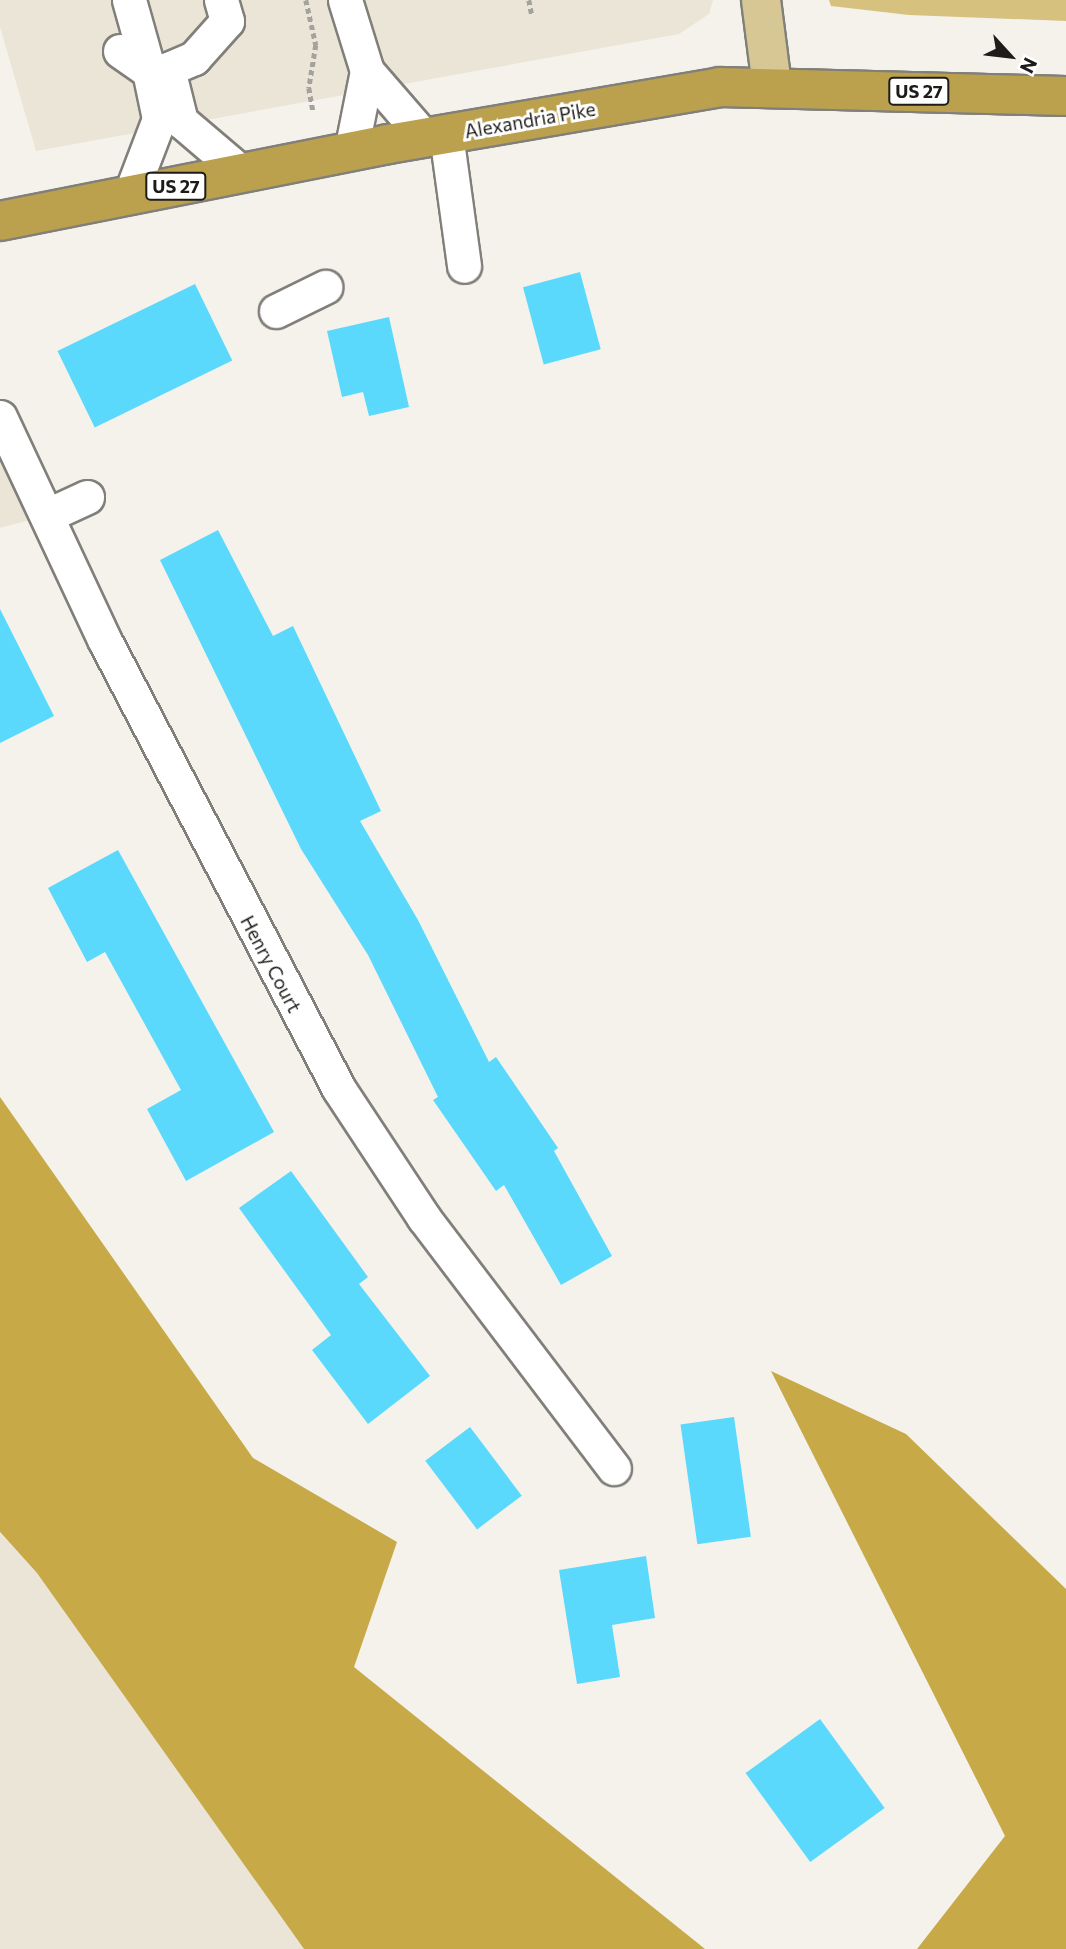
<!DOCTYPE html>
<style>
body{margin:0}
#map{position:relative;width:1066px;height:1949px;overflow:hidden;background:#f4f2eb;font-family:Commissioner,sans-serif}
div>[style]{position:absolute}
.built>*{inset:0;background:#eae5d7}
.green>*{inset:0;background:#d6c17e}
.forest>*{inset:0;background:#c7a947}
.building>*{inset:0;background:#5ad9fd;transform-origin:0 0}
.path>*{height:4.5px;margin-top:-2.25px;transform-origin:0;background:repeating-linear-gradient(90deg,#a3a29c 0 5px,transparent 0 8.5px)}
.roads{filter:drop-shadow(2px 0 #817f7a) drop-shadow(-2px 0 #817f7a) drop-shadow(0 2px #817f7a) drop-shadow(0 -2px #817f7a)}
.minor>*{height:33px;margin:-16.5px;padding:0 16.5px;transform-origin:16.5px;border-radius:16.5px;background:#fff}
.major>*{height:38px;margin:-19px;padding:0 19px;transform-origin:19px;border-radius:19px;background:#d6c795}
.highway>*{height:38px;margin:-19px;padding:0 19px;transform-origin:19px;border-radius:19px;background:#bba14e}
span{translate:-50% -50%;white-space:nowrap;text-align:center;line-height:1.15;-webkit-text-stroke:6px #fff;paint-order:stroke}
.shield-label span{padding:2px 5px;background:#fff;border:2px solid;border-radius:5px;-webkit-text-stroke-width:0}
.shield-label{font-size:18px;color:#1d1c19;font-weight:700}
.street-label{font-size:19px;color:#1d1c19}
.north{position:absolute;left:975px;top:21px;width:70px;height:70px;-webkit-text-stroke:5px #fff;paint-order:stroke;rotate:117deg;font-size:19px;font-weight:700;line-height:28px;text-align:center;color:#1d1c19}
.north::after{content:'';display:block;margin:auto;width:24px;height:32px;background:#1d1c19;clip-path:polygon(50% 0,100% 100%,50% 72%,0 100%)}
</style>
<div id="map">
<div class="built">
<i style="clip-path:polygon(0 0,713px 0,709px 14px,679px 34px,36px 151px,0 27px)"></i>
<i style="clip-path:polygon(0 417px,48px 515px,0 528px)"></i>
<i style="clip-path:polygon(0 1533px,37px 1573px,304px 1949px,0 1949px)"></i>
</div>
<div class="green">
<i style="clip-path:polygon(829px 0,1066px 0,1066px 21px,909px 15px,831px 6px)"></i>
</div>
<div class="forest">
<i style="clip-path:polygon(0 1097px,253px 1458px,397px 1542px,354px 1667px,705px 1949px,304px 1949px,37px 1573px,0 1532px)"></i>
<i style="clip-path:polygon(771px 1371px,906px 1434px,1066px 1589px,1066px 1949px,917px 1949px,1005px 1836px)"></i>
</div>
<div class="building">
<i style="left:580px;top:272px;width:80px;height:59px;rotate:75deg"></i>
<i style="left:195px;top:284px;width:85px;height:153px;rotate:64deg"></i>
<i style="clip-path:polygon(389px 317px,409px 407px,369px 416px,363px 392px,342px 397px,327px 331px)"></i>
<i style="clip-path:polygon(218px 530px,273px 636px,293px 626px,381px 811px,360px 821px,418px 920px,489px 1062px,496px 1057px,558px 1148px,554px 1151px,612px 1256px,561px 1285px,504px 1185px,496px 1191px,433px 1100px,438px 1097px,368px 955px,301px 849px,160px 560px)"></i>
<i style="clip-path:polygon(0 609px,54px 716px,0 743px)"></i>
<i style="clip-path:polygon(118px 850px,274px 1132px,186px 1181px,147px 1109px,181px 1090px,105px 952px,87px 962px,48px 888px)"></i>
<i style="clip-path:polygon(291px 1171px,368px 1277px,359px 1284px,430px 1376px,368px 1424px,312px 1350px,331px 1335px,239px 1208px)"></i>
<i style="left:734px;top:1417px;width:121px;height:54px;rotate:82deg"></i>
<i style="left:470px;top:1427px;width:86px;height:56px;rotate:53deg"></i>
<i style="clip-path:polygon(646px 1556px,655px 1618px,612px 1625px,620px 1677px,577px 1684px,559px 1570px)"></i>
<i style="left:820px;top:1719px;width:110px;height:92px;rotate:54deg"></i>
</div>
<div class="path">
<i style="left:306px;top:0;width:46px;rotate:77.5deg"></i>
<i style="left:316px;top:45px;width:44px;rotate:99.2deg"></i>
<i style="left:309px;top:88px;width:23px;rotate:80deg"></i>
<i style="left:529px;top:0;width:16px;rotate:79deg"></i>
</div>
<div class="roads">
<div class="minor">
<i style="left:129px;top:0;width:74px;rotate:74.3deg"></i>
<i style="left:149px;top:71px;width:10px;rotate:-6deg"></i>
<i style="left:221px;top:0;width:22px;rotate:74deg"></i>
<i style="left:227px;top:21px;width:50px;rotate:131.7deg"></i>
<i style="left:194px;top:58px;width:28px;rotate:157deg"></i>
<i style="left:168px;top:69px;width:54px;rotate:76deg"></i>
<i style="left:181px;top:121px;width:80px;rotate:40.4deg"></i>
<i style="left:345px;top:0;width:74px;rotate:72.8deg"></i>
<i style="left:367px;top:71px;width:89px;rotate:49.1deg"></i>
<i style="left:120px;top:51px;width:35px;rotate:35deg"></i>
<i style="left:149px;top:71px;width:49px;rotate:78.2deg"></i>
<i style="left:159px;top:119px;width:81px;rotate:110.9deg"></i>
<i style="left:446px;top:134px;width:133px;rotate:82.2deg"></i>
<i style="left:351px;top:151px;width:82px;rotate:-78.7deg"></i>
<i style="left:276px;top:311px;width:55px;rotate:-26.1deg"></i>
<i style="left:0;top:417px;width:247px;rotate:64.9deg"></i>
<i style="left:105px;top:641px;width:505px;rotate:62.42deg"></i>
<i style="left:339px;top:1089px;width:154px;rotate:56.6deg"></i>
<i style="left:424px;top:1218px;width:314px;rotate:52.8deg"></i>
<i style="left:48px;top:515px;width:43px;rotate:-24.8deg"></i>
</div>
<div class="major">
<i style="left:761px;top:0;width:87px;rotate:82.7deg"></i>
</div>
<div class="highway">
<i style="left:0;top:221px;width:396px;rotate:-11.2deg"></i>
<i style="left:388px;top:144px;width:337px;rotate:-9.7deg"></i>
<i style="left:720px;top:87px;width:346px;rotate:1.5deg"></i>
</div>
</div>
<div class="shield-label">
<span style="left:919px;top:91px">US 27</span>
<span style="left:176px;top:186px">US 27</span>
</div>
<div class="street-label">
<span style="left:530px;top:120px;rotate:-10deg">Alexandria Pike</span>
<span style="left:271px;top:964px;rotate:62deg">Henry Court</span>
</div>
<div class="north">N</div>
</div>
